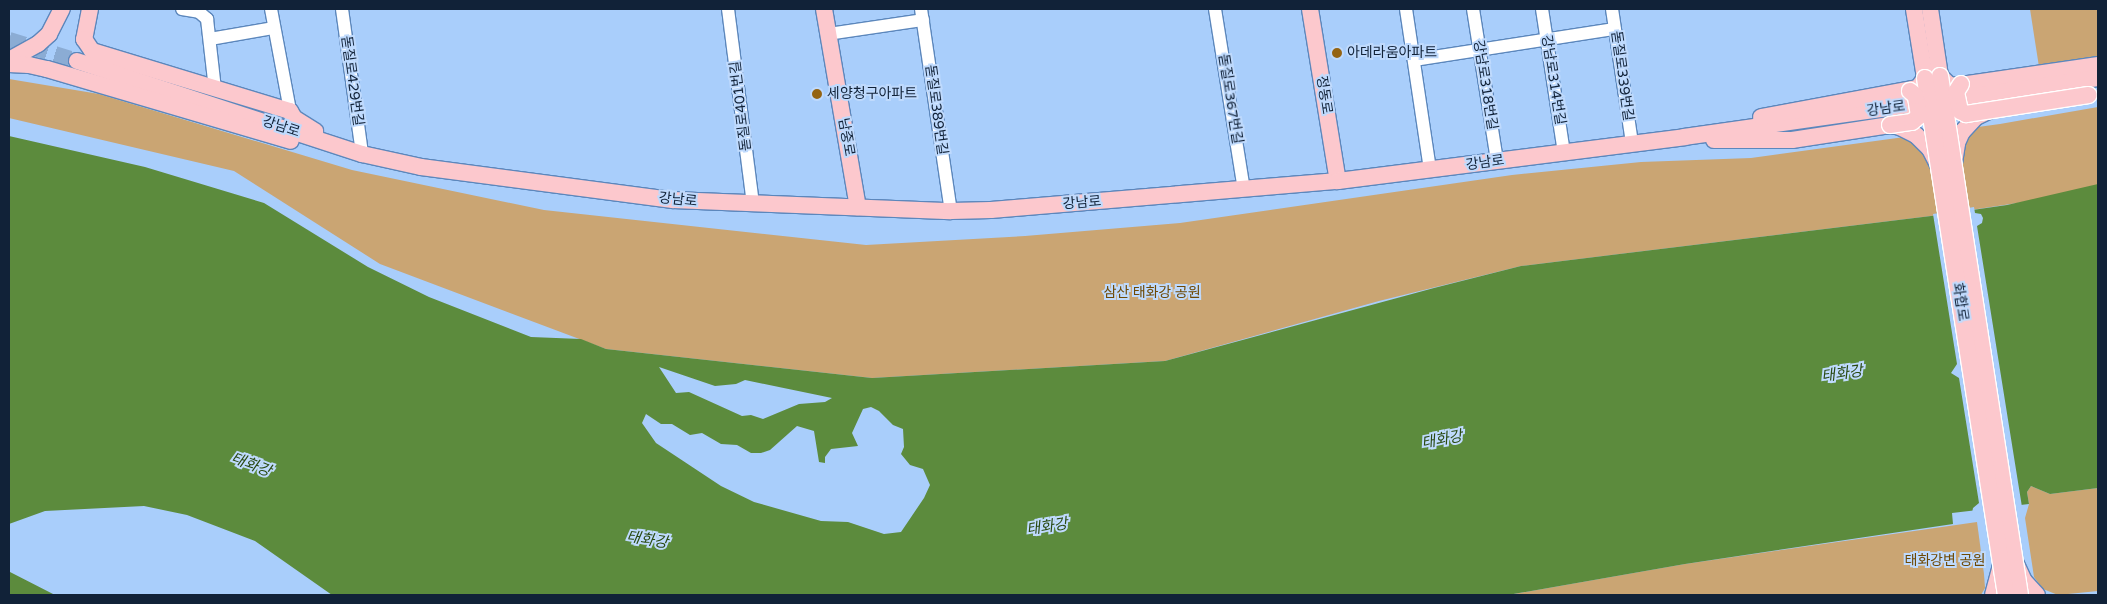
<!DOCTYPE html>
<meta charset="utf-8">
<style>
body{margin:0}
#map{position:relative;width:2107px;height:604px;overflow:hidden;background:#a9cefb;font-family:"Varela Round","Noto Sans KR",sans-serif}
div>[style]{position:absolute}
.green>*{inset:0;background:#caa573}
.water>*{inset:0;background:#5c8b3d}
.pier>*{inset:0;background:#a9cefb}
.major-tunnel>*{height:16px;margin-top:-8px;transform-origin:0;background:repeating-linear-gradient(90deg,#8bacd4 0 16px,transparent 0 24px)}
.roads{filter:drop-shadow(1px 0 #5c87bc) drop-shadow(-1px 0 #5c87bc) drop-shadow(0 1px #5c87bc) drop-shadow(0 -1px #5c87bc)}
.minor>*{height:12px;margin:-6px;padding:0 6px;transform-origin:6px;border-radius:6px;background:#fff}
.major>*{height:16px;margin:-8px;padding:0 8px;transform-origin:8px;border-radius:8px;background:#fcc8cd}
.bridges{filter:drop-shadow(1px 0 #fff) drop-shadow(-1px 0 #fff) drop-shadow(0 1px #fff) drop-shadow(0 -1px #fff)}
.major-bridge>*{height:16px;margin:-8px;padding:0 8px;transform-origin:8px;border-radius:8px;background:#fcc8cd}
.dots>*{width:14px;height:14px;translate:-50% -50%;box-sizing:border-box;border:2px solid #bfdafd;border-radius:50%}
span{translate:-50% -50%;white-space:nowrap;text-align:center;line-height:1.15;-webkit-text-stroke:4px #bfdafd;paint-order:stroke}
.poi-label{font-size:14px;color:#112238}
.left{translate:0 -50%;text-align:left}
.street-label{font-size:14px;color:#112238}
.park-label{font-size:14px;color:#6e4905}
.water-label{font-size:15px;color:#294911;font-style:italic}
.frame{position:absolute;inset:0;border:10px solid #112238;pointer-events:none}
</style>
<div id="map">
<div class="green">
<i style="clip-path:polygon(2030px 9px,2098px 9px,2098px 60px,2039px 67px)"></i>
<i style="clip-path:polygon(9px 79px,99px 94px,352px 170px,544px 210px,866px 245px,1025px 236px,1180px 223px,1512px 175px,1641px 162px,1751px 158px,2000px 124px,2098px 107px,2098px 191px,1931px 216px,1521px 266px,1379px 301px,1165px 361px,872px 378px,606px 349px,380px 264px,234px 171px,9px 118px)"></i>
<i style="clip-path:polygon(2031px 486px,2050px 494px,2098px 488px,2098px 591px,2058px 595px,2043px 589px,2034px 577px,2025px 518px,2029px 504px,2027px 492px)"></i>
<i style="clip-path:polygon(1977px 522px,1984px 574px,1985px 588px,1981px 595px,1508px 595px,1685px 564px)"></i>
</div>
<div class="water">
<i style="clip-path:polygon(evenodd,9px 136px,145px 167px,264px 203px,368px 267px,429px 297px,531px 337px,581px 339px,606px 349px,872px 378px,1165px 361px,1434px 288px,1521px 266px,1931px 216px,2007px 205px,2098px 184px,2098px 488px,2050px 494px,2031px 486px,2027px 492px,2029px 504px,1952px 513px,1953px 524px,1685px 564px,1508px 595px,332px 595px,255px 541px,187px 515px,144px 506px,45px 511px,9px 524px,9px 136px,659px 367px,715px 386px,736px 384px,745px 380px,832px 398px,825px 402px,799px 404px,763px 419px,751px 415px,742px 416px,689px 392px,676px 393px,659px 367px,9px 136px,871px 407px,879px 411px,893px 425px,903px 429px,904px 447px,901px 454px,910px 465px,923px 469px,930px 485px,924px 498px,901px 532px,884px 534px,848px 522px,821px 521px,754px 502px,721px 486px,656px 443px,642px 423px,646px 414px,661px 424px,672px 424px,690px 435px,702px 433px,721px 444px,737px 445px,751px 453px,761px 453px,770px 450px,797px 426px,814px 431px,819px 462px,825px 463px,825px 457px,831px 449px,858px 446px,852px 433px,863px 409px,871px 407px)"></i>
<i style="clip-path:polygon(9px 571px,10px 572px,55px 595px,9px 595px)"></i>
</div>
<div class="pier">
<i style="clip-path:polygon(1974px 207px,1975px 213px,1981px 214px,1983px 218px,1982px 223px,1977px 226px,2022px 507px,1972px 513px,1973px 508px,1979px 503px,1959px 378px,1951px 373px,1957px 364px,1933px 214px)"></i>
</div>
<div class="major-tunnel">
<i style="left:9px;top:40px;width:71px;rotate:17.2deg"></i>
</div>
<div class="roads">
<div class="minor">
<i style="left:182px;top:9px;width:17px;rotate:10deg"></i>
<i style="left:199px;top:12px;width:11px;rotate:41deg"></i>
<i style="left:207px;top:19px;width:70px;rotate:83.5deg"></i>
<i style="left:271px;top:9px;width:104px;rotate:79.4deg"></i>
<i style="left:342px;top:9px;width:146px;rotate:82.1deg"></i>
<i style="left:728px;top:9px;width:197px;rotate:82.7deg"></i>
<i style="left:921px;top:9px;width:204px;rotate:81.6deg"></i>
<i style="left:1215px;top:9px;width:183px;rotate:80.9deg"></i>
<i style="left:1406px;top:9px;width:163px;rotate:81.5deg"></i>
<i style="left:1473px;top:9px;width:154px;rotate:81deg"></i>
<i style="left:1542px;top:9px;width:145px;rotate:81.3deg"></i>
<i style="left:1612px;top:9px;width:135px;rotate:81.5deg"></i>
<i style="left:828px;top:34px;width:96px;rotate:-8.4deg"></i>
<i style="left:210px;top:39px;width:65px;rotate:-9.8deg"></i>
<i style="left:1414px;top:60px;width:203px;rotate:-8.8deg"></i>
</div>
<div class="major">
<i style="left:90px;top:9px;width:31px;rotate:101deg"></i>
<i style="left:84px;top:39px;width:14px;rotate:56deg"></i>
<i style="left:92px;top:51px;width:207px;rotate:16.9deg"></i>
<i style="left:290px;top:111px;width:8px;rotate:60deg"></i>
<i style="left:294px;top:118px;width:25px;rotate:32deg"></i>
<i style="left:824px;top:9px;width:201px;rotate:80.3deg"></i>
<i style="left:1310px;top:9px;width:174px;rotate:80.8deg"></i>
<i style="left:1930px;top:9px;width:68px;rotate:81.5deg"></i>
<i style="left:1940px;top:76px;width:11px;rotate:45deg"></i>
<i style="left:1948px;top:84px;width:6px;rotate:18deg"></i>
<i style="left:1954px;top:86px;width:146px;rotate:-8.3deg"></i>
<i style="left:9px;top:60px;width:33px;rotate:-29deg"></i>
<i style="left:38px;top:44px;width:15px;rotate:-42deg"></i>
<i style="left:49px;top:34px;width:28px;rotate:-63deg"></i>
<i style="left:77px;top:61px;width:300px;rotate:18.1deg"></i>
<i style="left:362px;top:154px;width:60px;rotate:12.4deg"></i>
<i style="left:421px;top:167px;width:254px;rotate:7.5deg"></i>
<i style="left:673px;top:200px;width:278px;rotate:2.3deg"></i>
<i style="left:951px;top:211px;width:40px;rotate:-1.4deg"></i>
<i style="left:991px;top:210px;width:348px;rotate:-4.8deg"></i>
<i style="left:1338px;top:181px;width:349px;rotate:-7.2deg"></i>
<i style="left:1684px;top:137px;width:418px;rotate:-8.1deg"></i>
<i style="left:9px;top:64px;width:20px;rotate:3deg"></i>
<i style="left:29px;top:65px;width:18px;rotate:13deg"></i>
<i style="left:47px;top:69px;width:254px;rotate:16.4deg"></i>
<i style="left:1761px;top:117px;width:160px;rotate:-10.5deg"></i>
<i style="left:1918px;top:88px;width:12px;rotate:-55deg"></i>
<i style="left:1925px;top:78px;width:70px;rotate:-99.1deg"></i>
<i style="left:1714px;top:140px;width:78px"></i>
<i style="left:1792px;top:140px;width:99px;rotate:-8.7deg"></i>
<i style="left:1890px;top:125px;width:10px;rotate:11deg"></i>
<i style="left:1900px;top:127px;width:18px;rotate:27deg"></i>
<i style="left:1916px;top:135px;width:20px;rotate:45deg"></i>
<i style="left:1930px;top:149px;width:18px;rotate:63deg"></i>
<i style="left:1954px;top:163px;width:20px;rotate:-81deg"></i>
<i style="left:1957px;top:143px;width:12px;rotate:-66deg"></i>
<i style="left:1962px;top:132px;width:21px;rotate:-47deg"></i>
<i style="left:1976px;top:117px;width:14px;rotate:-25deg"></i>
<i style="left:2016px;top:564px;width:19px;rotate:65deg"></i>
<i style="left:2024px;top:581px;width:19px;rotate:47deg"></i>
<i style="left:1993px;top:595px;width:30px;rotate:-75deg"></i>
</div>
</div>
<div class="bridges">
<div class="major-bridge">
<i style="left:1940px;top:76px;width:525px;rotate:81.24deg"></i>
<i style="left:1925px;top:78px;width:523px;rotate:81.1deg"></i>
<i style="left:1961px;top:84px;width:9px;rotate:122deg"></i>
<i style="left:1956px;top:92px;width:19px;rotate:78deg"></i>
<i style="left:1960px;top:111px;width:7px;rotate:27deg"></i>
<i style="left:1966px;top:114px;width:124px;rotate:-8.8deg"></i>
<i style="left:1890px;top:125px;width:22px;rotate:-8deg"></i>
<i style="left:1912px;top:122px;width:9px;rotate:-41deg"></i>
<i style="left:1919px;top:116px;width:20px;rotate:-99deg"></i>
<i style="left:1916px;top:96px;width:8px;rotate:-140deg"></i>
</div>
</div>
<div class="dots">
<i style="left:1337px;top:53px;background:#946413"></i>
<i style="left:817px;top:94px;background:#946413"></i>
</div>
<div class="poi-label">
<span class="left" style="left:1347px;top:53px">아데라움아파트</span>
<span class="left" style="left:827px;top:94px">세양청구아파트</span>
</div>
<div class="street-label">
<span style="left:1622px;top:76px;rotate:82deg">돋질로339번길</span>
<span style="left:1553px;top:80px;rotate:81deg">강남로314번길</span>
<span style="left:352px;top:81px;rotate:82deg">돋질로429번길</span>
<span style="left:1485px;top:85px;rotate:81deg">강남로318번길</span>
<span style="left:1324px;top:95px;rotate:81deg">정동로</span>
<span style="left:1230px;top:99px;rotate:81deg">돋질로367번길</span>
<span style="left:741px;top:106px;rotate:-97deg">돋질로401번길</span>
<span style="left:1886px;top:109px;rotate:-8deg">강남로</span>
<span style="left:936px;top:110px;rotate:82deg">돋질로389번길</span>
<span style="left:281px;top:127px;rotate:18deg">강남로</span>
<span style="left:846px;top:137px;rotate:80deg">남중로</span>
<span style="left:1485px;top:163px;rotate:-8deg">강남로</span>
<span style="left:678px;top:200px;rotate:6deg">강남로</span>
<span style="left:1082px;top:203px;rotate:-5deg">강남로</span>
<span style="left:1960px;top:302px;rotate:81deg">화합로</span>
</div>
<div class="park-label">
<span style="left:1152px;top:293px">삼산 태화강 공원</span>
<span style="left:1945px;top:561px">태화강변 공원</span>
</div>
<div class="water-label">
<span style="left:1842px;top:374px;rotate:-8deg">태화강</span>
<span style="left:1442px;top:440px;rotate:-11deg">태화강</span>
<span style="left:251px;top:465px;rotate:21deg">태화강</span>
<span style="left:1047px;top:527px;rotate:-9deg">태화강</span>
<span style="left:647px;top:540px;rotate:9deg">태화강</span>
</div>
<div class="frame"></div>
</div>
